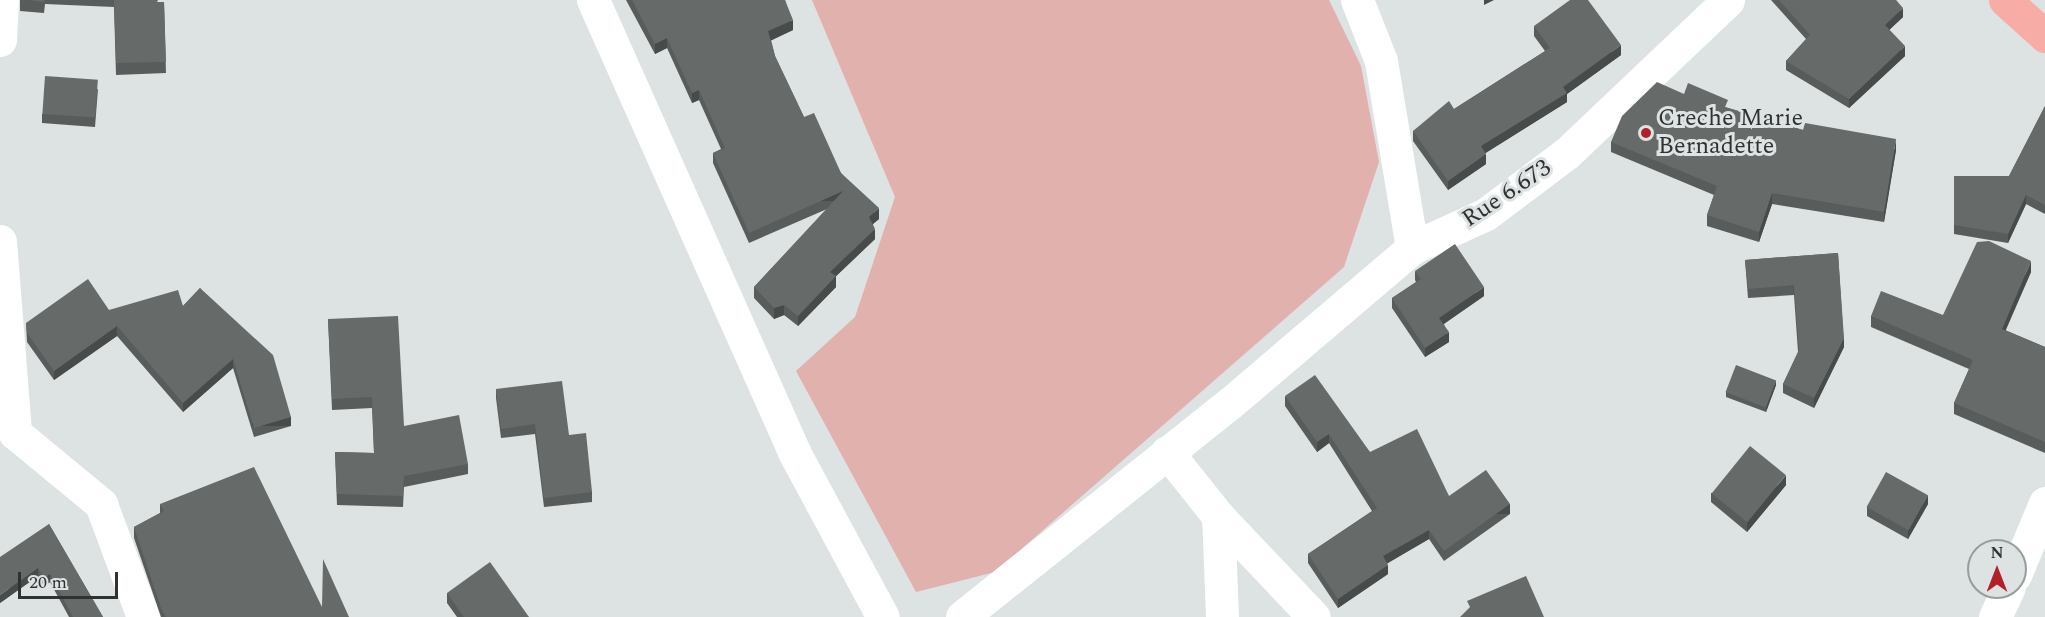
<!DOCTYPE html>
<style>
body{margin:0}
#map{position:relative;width:2045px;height:617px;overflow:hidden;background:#dde2e2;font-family:Spectral,serif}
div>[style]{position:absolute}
.green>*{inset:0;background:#e0b1ad}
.minor>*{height:33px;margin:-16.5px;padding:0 16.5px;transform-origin:16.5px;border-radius:16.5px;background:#fff}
.trunk>*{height:33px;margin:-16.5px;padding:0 16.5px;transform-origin:16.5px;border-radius:16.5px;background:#f8aca6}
.wall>*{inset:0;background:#585c5b}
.shaded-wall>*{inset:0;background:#474b4a;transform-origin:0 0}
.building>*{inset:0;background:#666b6a;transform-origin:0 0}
.dots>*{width:16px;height:16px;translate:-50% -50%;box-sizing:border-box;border:3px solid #dde2e2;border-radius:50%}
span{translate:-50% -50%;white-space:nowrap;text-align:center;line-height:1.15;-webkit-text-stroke:6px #dde2e2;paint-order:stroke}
.poi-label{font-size:24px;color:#303231}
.left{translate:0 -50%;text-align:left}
.street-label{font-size:24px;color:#303231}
.north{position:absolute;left:1967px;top:539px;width:60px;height:60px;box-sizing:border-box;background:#dde2e2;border:2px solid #989c9b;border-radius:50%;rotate:0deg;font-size:16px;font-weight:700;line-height:24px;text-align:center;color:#303231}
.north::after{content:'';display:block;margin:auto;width:21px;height:27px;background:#b22128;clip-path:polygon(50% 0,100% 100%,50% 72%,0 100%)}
.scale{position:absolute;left:18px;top:572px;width:100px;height:27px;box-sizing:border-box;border:3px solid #303231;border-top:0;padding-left:8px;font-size:18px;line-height:21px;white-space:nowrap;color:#303231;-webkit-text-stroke:4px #dde2e2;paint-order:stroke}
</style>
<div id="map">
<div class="green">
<i style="clip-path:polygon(812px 0,1329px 0,1361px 66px,1379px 162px,1344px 267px,995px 572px,916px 592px,796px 371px,855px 317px,895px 197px)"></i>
</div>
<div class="minor">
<i style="left:593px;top:0;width:495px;rotate:66deg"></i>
<i style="left:794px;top:452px;width:187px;rotate:61.7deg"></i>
<i style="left:1357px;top:0;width:66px;rotate:68.5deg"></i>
<i style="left:1381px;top:61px;width:190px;rotate:80.6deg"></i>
<i style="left:1412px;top:248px;width:81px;rotate:-24.7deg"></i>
<i style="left:1486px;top:214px;width:101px;rotate:-37deg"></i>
<i style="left:1567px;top:153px;width:222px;rotate:-43.5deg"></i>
<i style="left:0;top:40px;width:40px;rotate:-87.1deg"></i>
<i style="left:0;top:241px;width:193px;rotate:85.5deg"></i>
<i style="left:15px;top:433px;width:112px;rotate:39.5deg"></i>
<i style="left:101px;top:504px;width:121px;rotate:69.6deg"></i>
<i style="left:1167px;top:452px;width:82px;rotate:51.4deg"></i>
<i style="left:1218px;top:516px;width:139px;rotate:46.5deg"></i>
<i style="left:1218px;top:516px;width:101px;rotate:87.7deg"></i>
<i style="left:2015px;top:575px;width:78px;rotate:-67.4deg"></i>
<i style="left:962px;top:617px;width:342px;rotate:-38.6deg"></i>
<i style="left:1229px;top:404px;width:240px;rotate:-40.4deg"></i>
<i style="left:1995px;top:617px;width:33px;rotate:-65deg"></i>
</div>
<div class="trunk">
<i style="left:2005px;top:0;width:54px;rotate:42deg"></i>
</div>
<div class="wall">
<i style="clip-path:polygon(20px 0,158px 0,157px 2px,164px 2px,166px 73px,116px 75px,114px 7px,45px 4px,44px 13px,20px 11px)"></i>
<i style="clip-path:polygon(626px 0,785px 0,793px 30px,771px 40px,775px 56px,804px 117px,841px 173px,879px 219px,873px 224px,875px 239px,836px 276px,836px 287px,798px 326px,784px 315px,774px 319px,754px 298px,754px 287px,827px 209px,749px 243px,713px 163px,713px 153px,721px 149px,699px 100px,692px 103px,667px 48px,655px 54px)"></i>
<i style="clip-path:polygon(1771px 0,1896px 0,1903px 17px,1889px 30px,1905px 56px,1849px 108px,1786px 70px,1786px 61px,1806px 39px)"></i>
<i style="clip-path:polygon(1534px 26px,1621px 55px,1567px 94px,1567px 102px,1485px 153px,1486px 164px,1448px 190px,1413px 141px,1413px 131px,1454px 109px,1545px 51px,1534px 36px)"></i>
<i style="clip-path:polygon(98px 89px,95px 127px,42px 123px,42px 114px)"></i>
<i style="clip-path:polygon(1684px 94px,1728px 108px,1803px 130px,1896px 150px,1884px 222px,1772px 204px,1759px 242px,1707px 226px,1707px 215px,1714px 195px,1611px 152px,1611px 142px)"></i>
<i style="clip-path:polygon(2045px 106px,2045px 214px,2026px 204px,2008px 243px,1954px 234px,1954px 176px,2009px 176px)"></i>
<i style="clip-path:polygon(1838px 253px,1844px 347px,1814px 408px,1783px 393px,1783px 384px,1798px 352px,1794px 295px,1748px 298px,1745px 260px)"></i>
<i style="clip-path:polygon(1415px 271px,1484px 296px,1444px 324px,1449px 342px,1425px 357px,1392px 308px,1392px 298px,1416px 282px,1415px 280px)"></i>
<i style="clip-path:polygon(2031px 272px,2005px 330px,2045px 347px,2045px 453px,1954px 414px,1954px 403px,1969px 369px,1871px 327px,1871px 316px,1943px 315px)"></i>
<i style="clip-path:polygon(200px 288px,291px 426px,254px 437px,233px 368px,183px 412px,117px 336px,54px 380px,27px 342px,26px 323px,109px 310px,183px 306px)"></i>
<i style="clip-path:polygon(328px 319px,404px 426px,468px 464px,468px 474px,404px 487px,403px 507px,337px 505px,335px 452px,374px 453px,372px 408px,332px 410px)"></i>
<i style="clip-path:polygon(1776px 385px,1766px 412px,1726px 397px,1726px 392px)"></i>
<i style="clip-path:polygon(496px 389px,569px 435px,592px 492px,592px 502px,544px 507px,535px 434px,501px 438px,496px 398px)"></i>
<i style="clip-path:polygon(1285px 396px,1370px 452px,1449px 496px,1510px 514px,1444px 561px,1429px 539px,1387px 563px,1388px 574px,1338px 608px,1308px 563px,1308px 554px,1372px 511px,1329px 443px,1317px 452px,1285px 406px)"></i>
<i style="clip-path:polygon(1786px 485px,1747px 532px,1711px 502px,1711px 493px)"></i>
<i style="clip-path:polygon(160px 504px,322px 607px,349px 617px,161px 617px,134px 538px,134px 527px,160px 513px)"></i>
<i style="clip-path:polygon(1928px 504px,1908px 539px,1867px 516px,1867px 507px)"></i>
<i style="clip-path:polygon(49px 524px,103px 617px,69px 617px,50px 582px,44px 586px,38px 576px,0 603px)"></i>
<i style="clip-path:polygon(447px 593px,529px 617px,457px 617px,447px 603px)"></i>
</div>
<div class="shaded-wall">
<i style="clip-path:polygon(1484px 0,1494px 0,1484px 5px)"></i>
<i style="clip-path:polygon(1903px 8px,1903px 17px,1885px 34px,1885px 25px)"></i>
<i style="clip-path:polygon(793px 20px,793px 30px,768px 42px,768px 31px)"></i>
<i style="clip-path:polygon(667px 38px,667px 48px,655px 54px,655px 44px)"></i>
<i style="clip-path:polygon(1621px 45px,1621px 55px,1567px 94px,1567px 102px,1481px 156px,1481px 146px)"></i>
<i style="clip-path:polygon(1905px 46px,1905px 56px,1849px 108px,1849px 99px)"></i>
<i style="clip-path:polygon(699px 90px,699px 100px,692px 103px,692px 93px)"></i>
<i style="clip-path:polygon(1896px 139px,1896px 150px,1884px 222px,1884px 212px)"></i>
<i style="clip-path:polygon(1486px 154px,1486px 164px,1448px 190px,1448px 181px)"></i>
<i style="left:843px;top:191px;width:10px;height:103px;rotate:90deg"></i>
<i style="clip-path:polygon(1772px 193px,1772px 204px,1759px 242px,1759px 232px)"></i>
<i style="clip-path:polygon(2026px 195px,2026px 204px,2008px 243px,2008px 234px)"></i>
<i style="clip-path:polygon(879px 208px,879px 219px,869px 227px,869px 217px)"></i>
<i style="clip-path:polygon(875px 229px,875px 239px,830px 282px,830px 272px)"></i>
<i style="clip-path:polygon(2031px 261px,2031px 272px,2002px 339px,2002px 329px)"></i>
<i style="clip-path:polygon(836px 276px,836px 287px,798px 326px,798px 316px)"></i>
<i style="clip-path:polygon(1484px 287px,1484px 296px,1439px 327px,1439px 318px)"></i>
<i style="clip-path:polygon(784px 305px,784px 315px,774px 319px,774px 308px)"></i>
<i style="clip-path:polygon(117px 326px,117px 336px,54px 380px,54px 371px)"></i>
<i style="clip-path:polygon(1449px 332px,1449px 342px,1425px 357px,1425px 348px)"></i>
<i style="clip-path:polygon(1844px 338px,1844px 347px,1814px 408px,1814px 398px)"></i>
<i style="clip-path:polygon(233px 359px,233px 368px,183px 412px,183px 403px)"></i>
<i style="clip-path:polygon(1776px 380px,1776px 385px,1766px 412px,1766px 407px)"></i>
<i style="left:291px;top:417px;width:9px;height:39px;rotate:90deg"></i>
<i style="clip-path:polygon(1329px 434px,1329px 443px,1317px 452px,1317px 442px)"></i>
<i style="clip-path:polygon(1786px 475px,1786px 485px,1747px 532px,1747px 522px)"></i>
<i style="clip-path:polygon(1928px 495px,1928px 504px,1908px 539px,1908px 529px)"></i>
<i style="left:1510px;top:504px;width:10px;height:81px;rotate:90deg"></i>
<i style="clip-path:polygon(1429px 530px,1429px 539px,1383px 566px,1383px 556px)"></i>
<i style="clip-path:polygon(1388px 565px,1388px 574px,1338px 608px,1338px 599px)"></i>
<i style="clip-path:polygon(38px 568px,38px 576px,0 603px,0 595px)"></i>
<i style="clip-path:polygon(50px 574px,50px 582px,44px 586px,44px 578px)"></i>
</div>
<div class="building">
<i style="clip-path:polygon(28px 0,44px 0,44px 2px)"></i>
<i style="clip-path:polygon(114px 0,157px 0,157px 2px,164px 2px,166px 62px,116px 63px)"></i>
<i style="clip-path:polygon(632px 0,785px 0,793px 20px,768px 31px,775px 56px,804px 117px,814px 113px,841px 173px,879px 208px,869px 217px,875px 229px,830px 272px,836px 276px,798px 316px,784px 305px,774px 308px,754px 287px,843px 191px,749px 233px,713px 153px,725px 148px,699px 90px,692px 93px,667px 38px,655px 44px)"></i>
<i style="clip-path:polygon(1570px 0,1588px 0,1621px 45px,1563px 87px,1567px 93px,1481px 146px,1486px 154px,1448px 181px,1413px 131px,1449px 101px,1454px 109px,1550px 48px,1534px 26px)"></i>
<i style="clip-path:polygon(1779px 0,1896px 0,1903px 8px,1885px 25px,1905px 46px,1849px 99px,1786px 61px,1810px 35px)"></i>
<i style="left:45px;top:76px;width:53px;height:38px;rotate:4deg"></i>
<i style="clip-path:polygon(1657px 82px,1684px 94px,1688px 83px,1728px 100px,1725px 107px,1803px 130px,1805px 123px,1896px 139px,1884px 212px,1772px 193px,1759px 232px,1707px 215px,1717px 186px,1611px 142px,1622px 116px)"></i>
<i style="clip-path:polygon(2045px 106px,2045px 205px,2026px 195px,2008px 234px,1954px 225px,1954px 176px,2009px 176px)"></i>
<i style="clip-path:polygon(1989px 241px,2031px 261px,2002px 329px,2045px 347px,2045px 442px,1954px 403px,1973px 360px,1871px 316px,1881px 291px,1943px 315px,1977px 242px)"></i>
<i style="clip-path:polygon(1455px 244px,1484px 287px,1439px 318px,1449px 332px,1425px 348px,1392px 298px,1421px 279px,1415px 271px)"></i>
<i style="clip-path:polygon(1838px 253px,1844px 338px,1814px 398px,1783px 384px,1799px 350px,1794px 285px,1748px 289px,1745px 260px)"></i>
<i style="clip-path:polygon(88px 279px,109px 310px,178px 290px,183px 306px,200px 288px,273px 355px,291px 417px,254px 428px,233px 359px,183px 403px,117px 326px,54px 371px,27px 333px,26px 323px)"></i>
<i style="clip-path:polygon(398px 316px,404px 426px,459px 415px,468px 464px,404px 476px,403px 496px,337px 494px,335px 452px,374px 453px,372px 397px,332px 399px,328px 319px)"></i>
<i style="left:1736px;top:365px;width:43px;height:29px;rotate:21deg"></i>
<i style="clip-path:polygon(1315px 375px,1370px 452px,1417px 429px,1449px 496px,1486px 470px,1510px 504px,1444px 551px,1429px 530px,1383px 556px,1388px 565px,1338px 599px,1308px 554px,1377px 508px,1329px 434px,1317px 442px,1285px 396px)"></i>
<i style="clip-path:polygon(562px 381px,569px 435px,586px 433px,592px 492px,544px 498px,535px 424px,501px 429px,496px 389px)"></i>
<i style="left:1750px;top:446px;width:46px;height:61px;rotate:39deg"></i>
<i style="clip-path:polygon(254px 467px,322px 607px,323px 559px,349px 617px,166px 617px,161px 608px,134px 527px,164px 511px,160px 504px)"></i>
<i style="left:1886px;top:472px;width:48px;height:40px;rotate:29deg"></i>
<i style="clip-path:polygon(49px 524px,103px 617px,73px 617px,50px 574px,44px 578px,38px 568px,0 595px,0 557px)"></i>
<i style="clip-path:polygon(490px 562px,529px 617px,464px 617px,447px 593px)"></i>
<i style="clip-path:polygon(1526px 576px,1544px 617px,1460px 617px,1470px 607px,1467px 601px)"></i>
</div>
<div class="dots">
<i style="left:1646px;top:133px;background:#b22128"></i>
</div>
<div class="poi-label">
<span class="left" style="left:1658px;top:133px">Creche Marie<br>Bernadette</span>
</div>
<div class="street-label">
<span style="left:1507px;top:194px;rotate:-34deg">Rue 6.673</span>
</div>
<div class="north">N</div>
<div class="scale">20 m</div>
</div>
